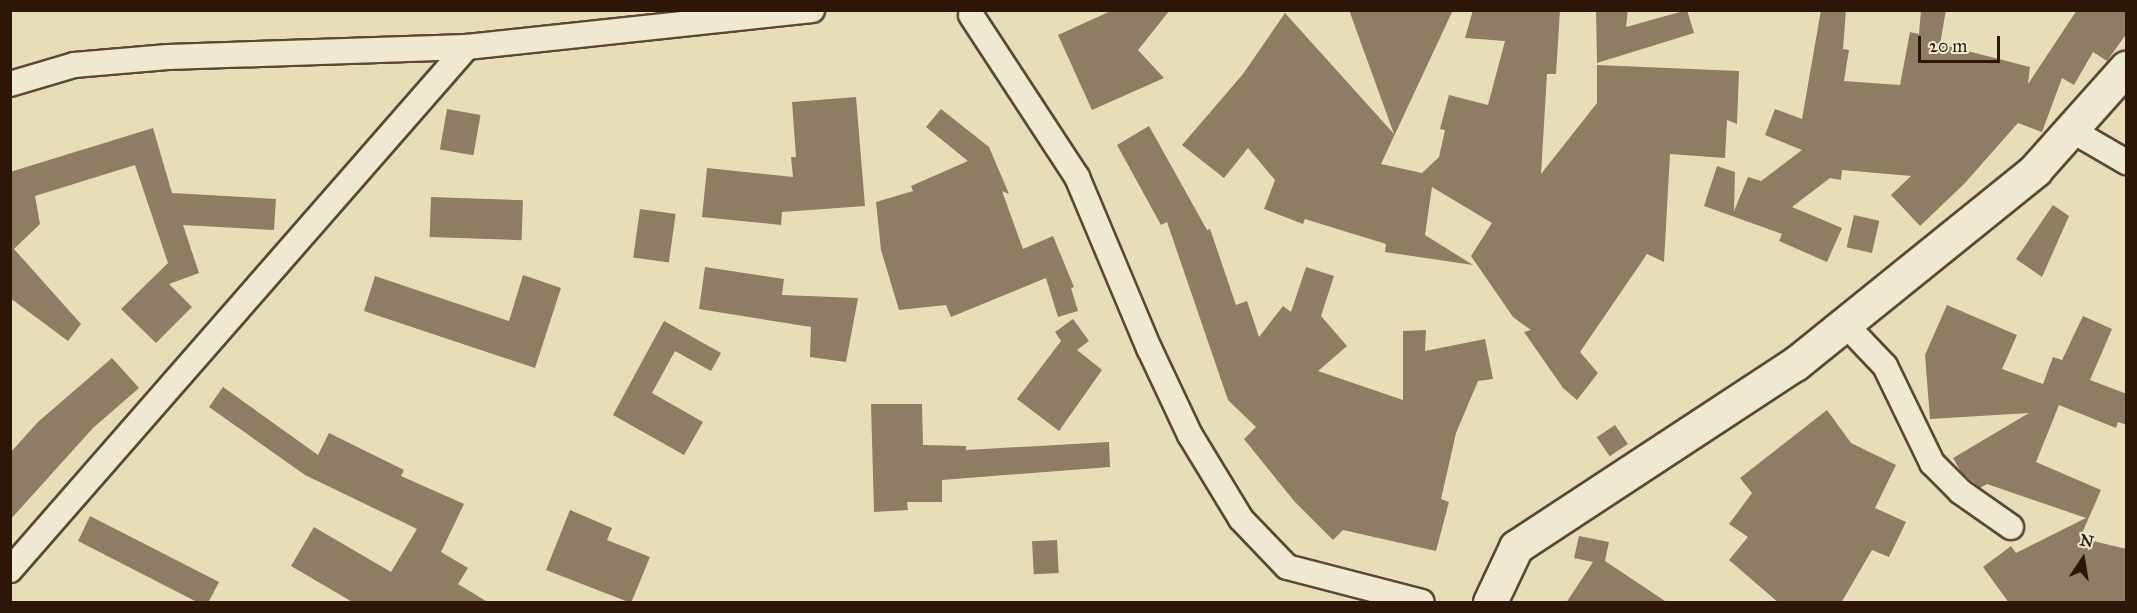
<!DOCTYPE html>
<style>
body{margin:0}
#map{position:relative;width:2137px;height:613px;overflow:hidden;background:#e7ddb9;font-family:"IM FELL Great Primer",serif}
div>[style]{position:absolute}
.building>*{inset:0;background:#8e7d64;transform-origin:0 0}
.roads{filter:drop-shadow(2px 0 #5c4834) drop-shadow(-2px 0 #5c4834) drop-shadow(0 2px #5c4834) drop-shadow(0 -2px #5c4834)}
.street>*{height:24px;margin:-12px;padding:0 12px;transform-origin:12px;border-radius:12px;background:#efe9d2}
.secondary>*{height:33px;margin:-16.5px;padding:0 16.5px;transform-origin:16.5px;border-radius:16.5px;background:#efe9d2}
span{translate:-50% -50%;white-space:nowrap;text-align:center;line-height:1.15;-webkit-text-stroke:4.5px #efe9d2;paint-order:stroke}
.frame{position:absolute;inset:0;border:12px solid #2d1607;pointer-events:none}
.north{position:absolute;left:2053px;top:529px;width:60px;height:60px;-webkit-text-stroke:4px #efe9d2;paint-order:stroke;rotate:12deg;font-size:16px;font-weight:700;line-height:24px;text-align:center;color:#2d1607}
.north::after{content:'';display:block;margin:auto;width:21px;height:27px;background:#2d1607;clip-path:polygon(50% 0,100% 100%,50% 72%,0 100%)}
.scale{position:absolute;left:1918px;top:36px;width:82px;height:27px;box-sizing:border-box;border:3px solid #2d1607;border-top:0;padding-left:8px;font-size:18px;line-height:21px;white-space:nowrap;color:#2d1607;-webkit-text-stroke:4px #efe9d2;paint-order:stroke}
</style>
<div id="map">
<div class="building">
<i style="clip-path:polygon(1113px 10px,1170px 10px,1138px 50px,1164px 78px,1092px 110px,1058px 35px)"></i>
<i style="clip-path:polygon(1349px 10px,1453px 10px,1381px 164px,1422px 173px,1439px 157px,1445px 130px,1440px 129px,1449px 95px,1488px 105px,1505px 41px,1465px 38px,1473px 10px,1560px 10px,1556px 74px,1547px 74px,1541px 174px,1597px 103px,1597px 65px,1739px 71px,1737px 124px,1727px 120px,1725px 158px,1670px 154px,1664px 262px,1647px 254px,1580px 352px,1598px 373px,1577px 400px,1563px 388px,1524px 332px,1531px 330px,1513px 317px,1471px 256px,1492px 223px,1432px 187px,1425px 235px,1473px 265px,1385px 252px,1386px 244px,1305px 219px,1303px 224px,1264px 209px,1275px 180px,1248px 148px,1224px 178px,1182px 145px,1243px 74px,1285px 13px,1394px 134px)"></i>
<i style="clip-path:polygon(1596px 10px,1628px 10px,1626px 27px,1687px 10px,1694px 33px,1597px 63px)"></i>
<i style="clip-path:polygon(1821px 10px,1846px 10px,1843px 49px,1849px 50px,1844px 81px,1900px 85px,1910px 32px,1919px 34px,1921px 10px,1946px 10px,1940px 44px,2030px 67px,2028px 84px,2077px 10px,2127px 10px,2127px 33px,2107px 61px,2093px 52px,2074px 85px,2062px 78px,2042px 132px,2018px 123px,1964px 184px,1920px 226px,1891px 195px,1911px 176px,1842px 170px,1841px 180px,1830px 178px,1792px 207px,1842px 228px,1827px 262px,1779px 241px,1782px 234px,1704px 206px,1717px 166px,1735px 172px,1734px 211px,1748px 177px,1761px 181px,1802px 150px,1765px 135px,1775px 109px,1802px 119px)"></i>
<i style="clip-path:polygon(856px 97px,865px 206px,782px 212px,781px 225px,702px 217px,707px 168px,793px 177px,791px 157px,796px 157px,792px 102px)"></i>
<i style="left:447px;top:109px;width:34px;height:41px;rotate:10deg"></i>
<i style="clip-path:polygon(941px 109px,989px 147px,1009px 194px,1002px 191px,1023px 249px,1053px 236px,1074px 287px,1071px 288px,1078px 311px,1058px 317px,1046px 278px,951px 317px,946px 305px,899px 310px,881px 250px,876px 202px,913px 191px,911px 186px,968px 161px,926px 127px)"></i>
<i style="clip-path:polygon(1149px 126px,1207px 230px,1210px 229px,1236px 305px,1247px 301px,1259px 337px,1283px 306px,1291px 312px,1306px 267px,1334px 276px,1321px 316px,1347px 346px,1318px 371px,1403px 400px,1403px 331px,1426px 330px,1425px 351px,1485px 339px,1493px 379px,1478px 381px,1456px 433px,1441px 499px,1449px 502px,1436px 551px,1343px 530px,1333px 540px,1294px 501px,1244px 439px,1256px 427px,1228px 400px,1167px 222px,1161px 225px,1117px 145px)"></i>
<i style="clip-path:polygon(153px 128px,172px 193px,276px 199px,274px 230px,183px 225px,199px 273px,169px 284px,192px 307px,156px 343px,121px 309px,168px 263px,135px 165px,35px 196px,40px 224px,14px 249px,81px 324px,68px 341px,10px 298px,10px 172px)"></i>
<i style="left:431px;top:197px;width:92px;height:40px;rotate:2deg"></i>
<i style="clip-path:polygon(2053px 205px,2069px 216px,2042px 277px,2016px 259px)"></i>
<i style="left:640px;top:209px;width:36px;height:49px;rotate:8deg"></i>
<i style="left:1854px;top:215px;width:26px;height:33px;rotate:13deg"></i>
<i style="clip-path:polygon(705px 267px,784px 279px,782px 295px,858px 298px,846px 362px,810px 357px,811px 327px,699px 309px)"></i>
<i style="clip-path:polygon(523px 275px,561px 288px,535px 368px,364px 311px,375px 276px,509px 321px)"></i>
<i style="clip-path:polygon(1947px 305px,2017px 335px,2002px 369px,2043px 384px,2053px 357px,2062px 360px,2083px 316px,2112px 329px,2090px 380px,2127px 394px,2127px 425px,2118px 422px,2116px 428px,2059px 405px,2036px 462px,2101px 490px,2080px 538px,2127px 549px,2127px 603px,2009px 603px,1983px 567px,2011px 546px,2016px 553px,2086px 518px,1987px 484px,1980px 488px,1961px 472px,1953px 458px,2029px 413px,1930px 419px,1925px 355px)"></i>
<i style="clip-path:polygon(1073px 319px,1089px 341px,1077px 350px,1102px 370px,1059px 431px,1017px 399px,1061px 341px,1055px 332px)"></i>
<i style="clip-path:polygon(664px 321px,721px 353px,711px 371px,675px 351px,652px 393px,703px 422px,684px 455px,613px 415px)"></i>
<i style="clip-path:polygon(112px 358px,139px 388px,93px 428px,10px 520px,10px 453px,38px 422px)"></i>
<i style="clip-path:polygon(223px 387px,318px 455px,329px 433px,404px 470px,401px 476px,464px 504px,441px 552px,468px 568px,458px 584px,489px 603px,354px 603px,291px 566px,314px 527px,391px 572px,417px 529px,305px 475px,209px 407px)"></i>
<i style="clip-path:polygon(871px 404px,922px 404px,923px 445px,966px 446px,966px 450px,1109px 442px,1110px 467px,942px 480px,942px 502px,907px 502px,908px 510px,874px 512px)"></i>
<i style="clip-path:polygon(1827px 410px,1851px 443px,1896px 465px,1875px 508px,1906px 522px,1889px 557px,1872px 550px,1841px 603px,1779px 603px,1729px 560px,1748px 537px,1729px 524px,1752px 493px,1740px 478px)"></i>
<i style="left:1615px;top:425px;width:23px;height:22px;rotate:56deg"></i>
<i style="clip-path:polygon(570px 510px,612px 528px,607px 540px,650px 557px,631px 603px,546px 570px)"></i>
<i style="clip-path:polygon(90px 516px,219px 582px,208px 603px,199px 603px,78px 541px)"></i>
<i style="clip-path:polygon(1579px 536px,1609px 542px,1605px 561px,1668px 603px,1566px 603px,1593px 562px,1574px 558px)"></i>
<i style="left:1057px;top:540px;width:33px;height:25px;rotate:87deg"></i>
</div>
<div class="roads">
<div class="street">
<i style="left:971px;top:15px;width:194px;rotate:56.8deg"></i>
<i style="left:1077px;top:177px;width:186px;rotate:67.2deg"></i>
<i style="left:1149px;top:348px;width:96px;rotate:64.8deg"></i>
<i style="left:1190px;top:435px;width:98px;rotate:58.7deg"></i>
<i style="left:1241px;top:519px;width:66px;rotate:46.2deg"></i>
<i style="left:1287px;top:567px;width:139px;rotate:14.5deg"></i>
<i style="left:10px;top:84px;width:67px;rotate:-16.5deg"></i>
<i style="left:74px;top:65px;width:94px;rotate:-4.9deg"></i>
<i style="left:168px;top:57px;width:299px;rotate:-1.9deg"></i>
<i style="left:2071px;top:130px;width:64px;rotate:30.2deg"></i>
<i style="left:1845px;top:324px;width:58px;rotate:46.4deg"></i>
<i style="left:1885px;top:366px;width:108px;rotate:64.1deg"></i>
<i style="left:1932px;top:463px;width:41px;rotate:45deg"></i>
<i style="left:1961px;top:492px;width:61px;rotate:35deg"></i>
<i style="left:10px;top:570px;width:695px;rotate:-48.85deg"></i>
<i style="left:467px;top:47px;width:347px;rotate:-6.1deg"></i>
</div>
<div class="secondary">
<i style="left:1490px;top:602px;width:61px;rotate:-64.7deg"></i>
<i style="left:1516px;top:547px;width:334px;rotate:-33.3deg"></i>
<i style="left:1795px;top:364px;width:309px;rotate:-38.9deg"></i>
<i style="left:2035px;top:170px;width:137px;rotate:-48.3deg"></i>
</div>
</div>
<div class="frame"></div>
<div class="north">N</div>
<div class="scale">20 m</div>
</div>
